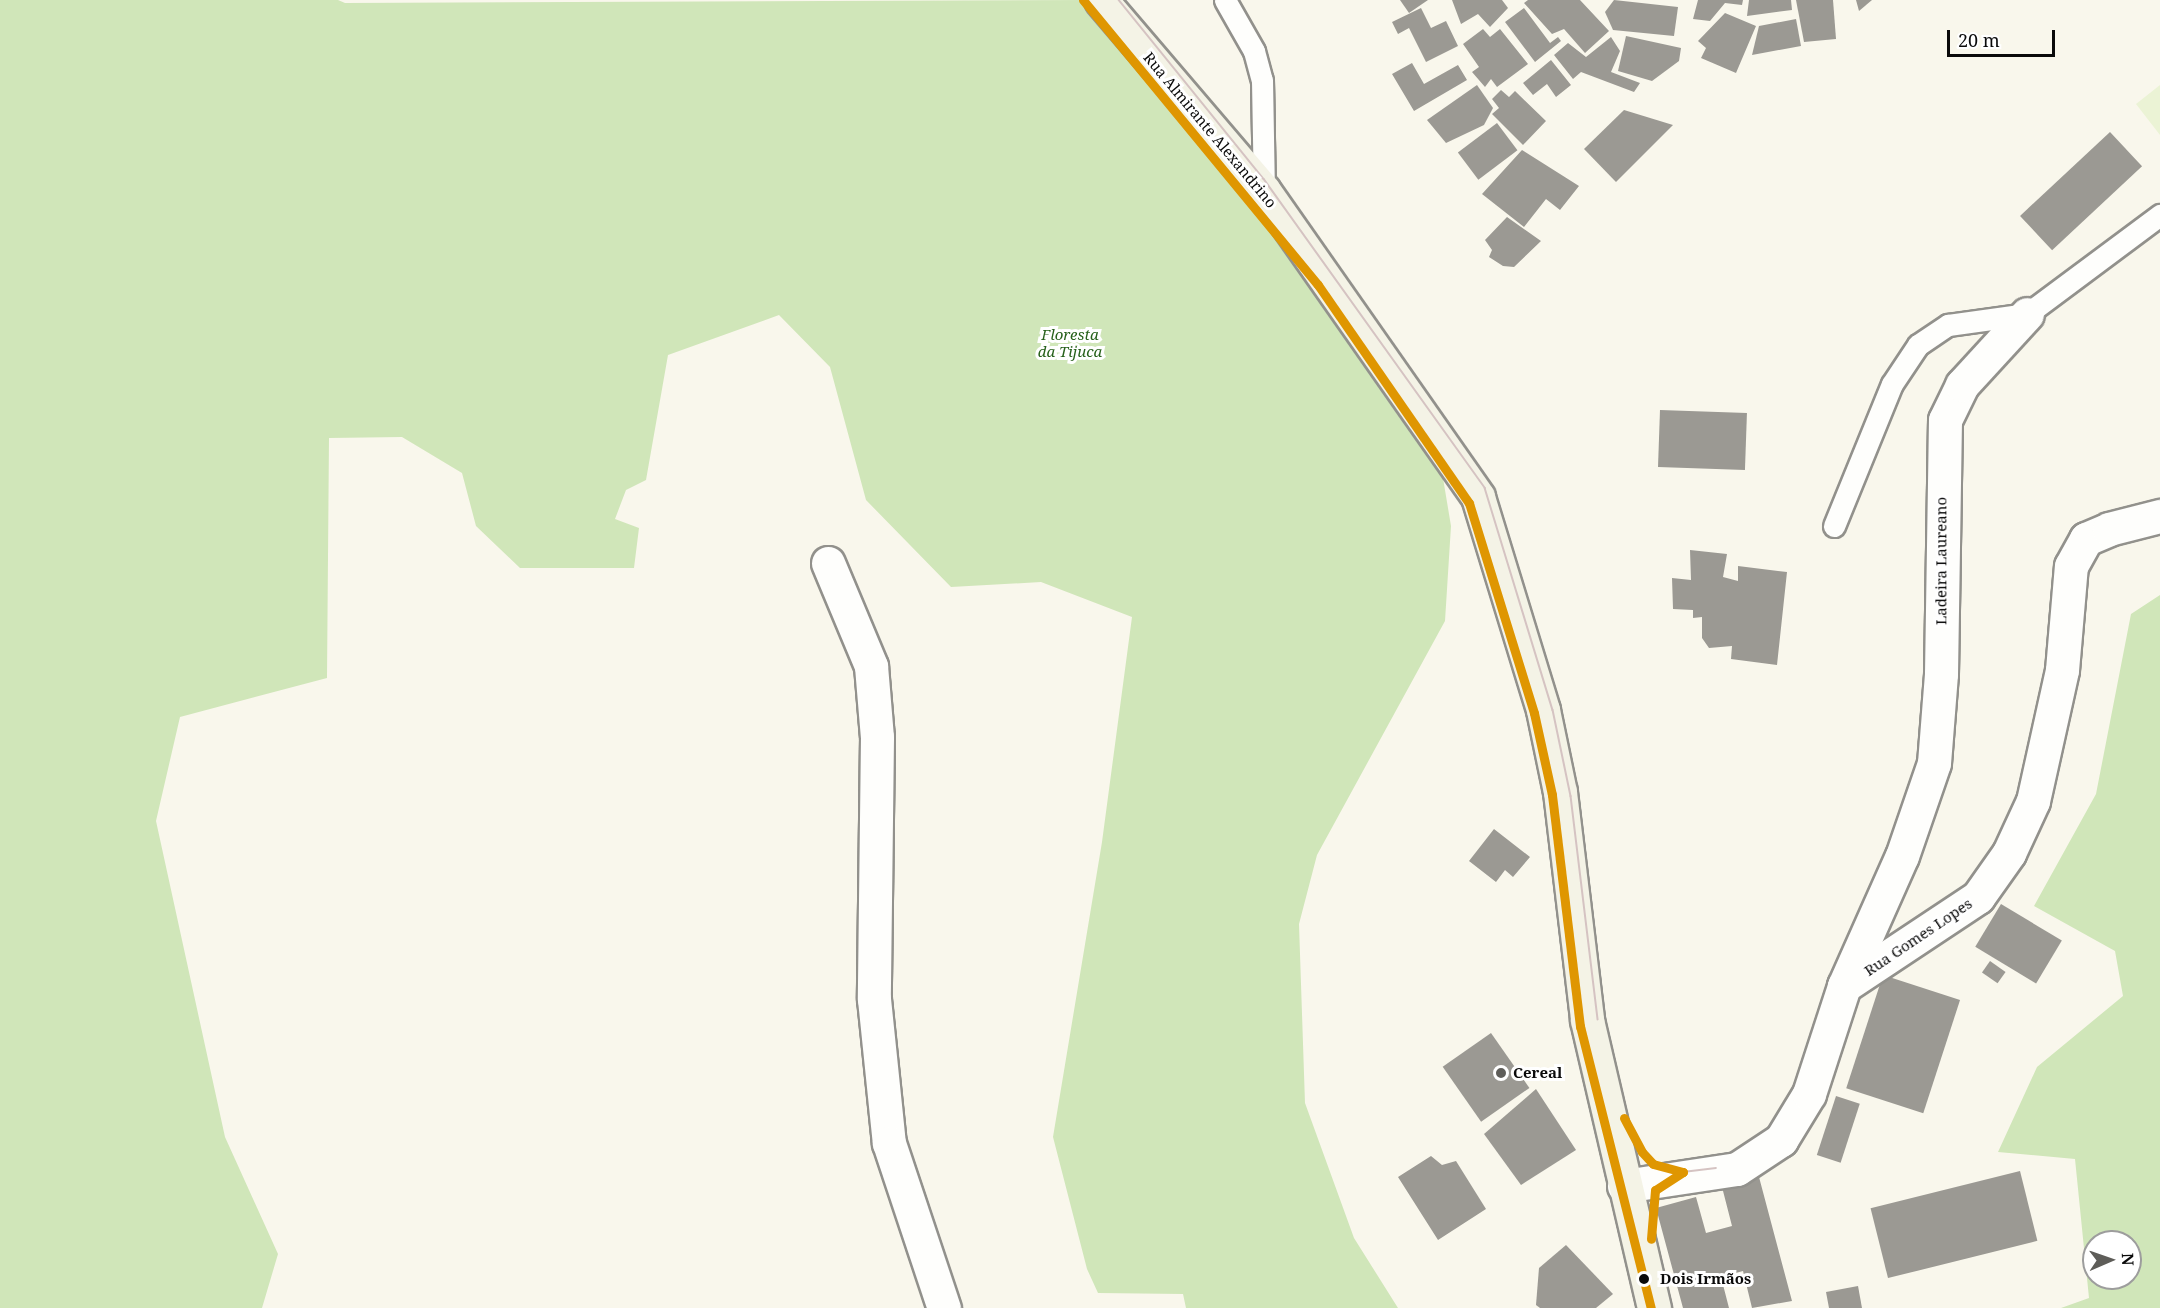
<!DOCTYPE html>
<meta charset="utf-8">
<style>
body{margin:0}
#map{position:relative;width:2160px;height:1308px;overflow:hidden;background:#f9f7ec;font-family:"Noto Serif",serif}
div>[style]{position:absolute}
.forest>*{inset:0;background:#d0e6b9}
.pitch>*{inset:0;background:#ebf3d5}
.building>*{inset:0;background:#9b9993;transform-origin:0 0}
.roads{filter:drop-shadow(2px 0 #92918c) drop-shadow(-2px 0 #92918c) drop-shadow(0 2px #92918c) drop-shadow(0 -2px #92918c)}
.lane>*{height:21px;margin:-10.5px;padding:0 10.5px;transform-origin:10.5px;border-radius:10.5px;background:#fefefc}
.street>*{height:33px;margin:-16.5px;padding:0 16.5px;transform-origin:16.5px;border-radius:16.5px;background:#fefefc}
.secondary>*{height:33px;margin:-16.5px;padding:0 16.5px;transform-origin:16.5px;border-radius:16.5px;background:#f4f3e6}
.tram>*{height:1.5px;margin:-0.75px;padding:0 0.75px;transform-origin:0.75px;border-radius:0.75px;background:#d5c3c2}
.tram-1>*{height:9px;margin:-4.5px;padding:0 4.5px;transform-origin:4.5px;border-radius:4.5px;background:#df9601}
.dots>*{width:16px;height:16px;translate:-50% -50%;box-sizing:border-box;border:3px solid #fff;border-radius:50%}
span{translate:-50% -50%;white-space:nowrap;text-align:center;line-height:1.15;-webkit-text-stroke:6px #fff;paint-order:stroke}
.street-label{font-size:15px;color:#0a0a0a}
.park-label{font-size:15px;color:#27611b;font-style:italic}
.poi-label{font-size:15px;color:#0a0a0a;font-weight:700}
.left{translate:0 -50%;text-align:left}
.stop-label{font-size:15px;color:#0a0a0a;font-weight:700}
.north{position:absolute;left:2082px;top:1230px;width:60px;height:60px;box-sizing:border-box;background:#fff;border:2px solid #9d9d9d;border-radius:50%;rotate:88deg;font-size:16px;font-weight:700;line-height:24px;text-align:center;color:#0a0a0a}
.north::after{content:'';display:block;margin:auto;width:21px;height:27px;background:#5e5d59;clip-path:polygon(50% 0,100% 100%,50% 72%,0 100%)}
.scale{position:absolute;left:1947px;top:30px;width:108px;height:27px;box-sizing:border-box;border:3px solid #0a0a0a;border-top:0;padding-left:8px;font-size:18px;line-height:21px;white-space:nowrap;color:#0a0a0a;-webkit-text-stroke:4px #fff;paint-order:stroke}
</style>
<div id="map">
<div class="forest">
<i style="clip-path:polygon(0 0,338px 0,345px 3px,1086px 0,1095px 7px,1395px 379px,1443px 478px,1451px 526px,1445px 621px,1317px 855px,1299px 924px,1305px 1103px,1354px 1238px,1398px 1308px,1186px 1308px,1183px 1294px,1098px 1293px,1087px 1269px,1053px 1137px,1102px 842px,1132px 617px,1041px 582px,951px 587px,866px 500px,830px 367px,779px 315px,668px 355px,646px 480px,626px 490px,615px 519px,639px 528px,634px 568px,520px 568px,476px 526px,462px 473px,402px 437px,329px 438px,327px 678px,180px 717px,156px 821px,225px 1137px,278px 1254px,262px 1308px,0 1308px)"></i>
<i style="clip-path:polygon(evenodd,2160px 595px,2160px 1308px,2061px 1308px,2089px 1298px,2075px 1159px,1998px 1152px,2037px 1067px,2123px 996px,2115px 951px,2034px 906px,2096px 794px,2131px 614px,2160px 595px,2094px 1242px,2130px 1242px,2130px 1278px,2094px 1278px,2094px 1242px)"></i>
</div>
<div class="pitch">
<i style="clip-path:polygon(2160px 85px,2160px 135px,2136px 104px)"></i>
</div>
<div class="building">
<i style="clip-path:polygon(1400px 0,1428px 0,1409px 13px)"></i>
<i style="clip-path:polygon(1452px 0,1502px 0,1508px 8px,1490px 27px,1478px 14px,1461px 24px)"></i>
<i style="clip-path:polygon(1528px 0,1580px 0,1609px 31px,1585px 53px,1564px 29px,1552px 34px,1524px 3px)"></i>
<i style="clip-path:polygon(1614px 0,1678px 7px,1674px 36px,1613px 30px,1605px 12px)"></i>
<i style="clip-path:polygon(1698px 0,1743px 0,1742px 5px,1725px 3px,1710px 21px,1693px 19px)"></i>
<i style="clip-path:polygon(1749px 0,1791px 0,1792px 10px,1747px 16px)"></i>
<i style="clip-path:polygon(1796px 0,1833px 0,1836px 39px,1804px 42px)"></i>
<i style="clip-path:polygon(1856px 0,1872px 0,1859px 11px)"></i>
<i style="clip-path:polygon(1421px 8px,1431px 28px,1446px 21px,1458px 46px,1426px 62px,1409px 28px,1398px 34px,1392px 22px)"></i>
<i style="clip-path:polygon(1524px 8px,1550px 43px,1558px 37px,1561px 41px,1535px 62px,1505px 22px)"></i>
<i style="clip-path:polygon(1725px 13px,1756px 26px,1736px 73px,1701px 58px,1706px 48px,1698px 41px)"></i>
<i style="clip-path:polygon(1796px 19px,1801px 46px,1752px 55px,1759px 26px)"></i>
<i style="clip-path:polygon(1483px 29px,1490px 37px,1500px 29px,1528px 64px,1497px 87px,1491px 79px,1485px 87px,1472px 72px,1479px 67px,1463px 44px)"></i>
<i style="clip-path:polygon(1626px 36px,1681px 48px,1679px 61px,1652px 81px,1618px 71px)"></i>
<i style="clip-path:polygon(1611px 37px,1620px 51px,1611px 72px,1640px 83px,1634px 92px,1581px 72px,1573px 79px,1554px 55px,1568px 43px,1586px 57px)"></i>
<i style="clip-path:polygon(1551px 60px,1571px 85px,1556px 97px,1547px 84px,1533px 95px,1523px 83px)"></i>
<i style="clip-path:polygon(1412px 63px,1424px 84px,1458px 65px,1467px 80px,1414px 111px,1392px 74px)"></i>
<i style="clip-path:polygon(1477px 85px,1493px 108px,1484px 125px,1446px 143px,1427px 120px)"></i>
<i style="clip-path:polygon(1501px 90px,1509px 97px,1515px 91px,1546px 121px,1523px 145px,1492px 114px,1499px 108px,1492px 99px)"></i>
<i style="clip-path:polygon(1624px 110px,1673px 125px,1616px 182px,1584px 149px)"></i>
<i style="left:1497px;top:123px;width:34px;height:49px;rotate:53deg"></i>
<i style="left:2110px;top:132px;width:47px;height:123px;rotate:47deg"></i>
<i style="clip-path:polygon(1522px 150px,1579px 186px,1560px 210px,1546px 199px,1524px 227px,1482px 194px)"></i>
<i style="clip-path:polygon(1507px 217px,1541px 241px,1514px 267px,1503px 266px,1489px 257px,1492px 250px,1485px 240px)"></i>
<i style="left:1660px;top:410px;width:87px;height:57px;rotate:2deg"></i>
<i style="clip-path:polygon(1690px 550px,1727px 554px,1723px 577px,1738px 581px,1738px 566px,1787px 572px,1777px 665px,1731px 659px,1732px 646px,1709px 648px,1702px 638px,1702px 617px,1693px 618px,1693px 610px,1673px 609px,1672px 578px,1691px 580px)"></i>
<i style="clip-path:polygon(1494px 829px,1530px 857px,1513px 877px,1505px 870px,1496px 882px,1469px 861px)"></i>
<i style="left:2001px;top:904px;width:71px;height:50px;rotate:31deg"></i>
<i style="left:1990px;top:961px;width:19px;height:14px;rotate:35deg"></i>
<i style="left:1883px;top:975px;width:81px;height:119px;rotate:18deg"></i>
<i style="left:1491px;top:1033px;width:67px;height:59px;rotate:55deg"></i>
<i style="clip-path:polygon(1536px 1089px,1576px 1150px,1521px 1185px,1484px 1134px)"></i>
<i style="left:1836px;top:1096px;width:25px;height:62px;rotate:18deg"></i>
<i style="clip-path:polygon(1431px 1156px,1442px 1165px,1456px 1161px,1486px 1209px,1438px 1240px,1398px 1177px)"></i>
<i style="left:2020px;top:1171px;width:72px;height:154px;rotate:76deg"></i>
<i style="clip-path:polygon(1759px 1177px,1792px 1301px,1752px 1308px,1743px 1271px,1721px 1277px,1729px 1308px,1683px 1308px,1656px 1208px,1696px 1197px,1706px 1233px,1732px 1226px,1722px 1187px)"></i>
<i style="clip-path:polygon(1566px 1245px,1613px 1294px,1596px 1308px,1540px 1308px,1536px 1305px,1539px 1268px)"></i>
<i style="clip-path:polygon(1858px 1286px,1862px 1308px,1829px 1308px,1826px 1292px)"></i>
</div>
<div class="roads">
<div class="lane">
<i style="left:1225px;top:0;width:59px;rotate:60.4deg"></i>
<i style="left:1254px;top:51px;width:30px;rotate:75deg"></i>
<i style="left:1262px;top:80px;width:111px;rotate:89deg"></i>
<i style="left:1834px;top:526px;width:153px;rotate:-67.8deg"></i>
<i style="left:1892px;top:384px;width:47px;rotate:-56.3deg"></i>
<i style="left:1918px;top:345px;width:36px;rotate:-34deg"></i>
<i style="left:1948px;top:325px;width:80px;rotate:-7.9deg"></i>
<i style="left:2027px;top:314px;width:166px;rotate:-36.7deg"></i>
</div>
<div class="street">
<i style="left:828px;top:563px;width:112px;rotate:67.3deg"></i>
<i style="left:871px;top:666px;width:71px;rotate:85.2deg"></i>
<i style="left:877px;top:737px;width:262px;rotate:90.7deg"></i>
<i style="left:874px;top:999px;width:145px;rotate:84.1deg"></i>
<i style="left:889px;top:1143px;width:174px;rotate:71.6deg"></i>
<i style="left:1844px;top:986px;width:142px;rotate:-66deg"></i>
<i style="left:1902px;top:856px;width:98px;rotate:-71deg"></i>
<i style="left:1934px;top:763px;width:89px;rotate:-85.5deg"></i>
<i style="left:1941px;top:674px;width:254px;rotate:-89.1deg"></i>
<i style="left:1945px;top:420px;width:39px;rotate:-64deg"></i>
<i style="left:1962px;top:385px;width:96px;rotate:-47.5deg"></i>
<i style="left:1624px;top:1186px;width:114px;rotate:-8.6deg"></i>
<i style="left:1737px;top:1169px;width:53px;rotate:-33.4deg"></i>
<i style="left:1781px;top:1140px;width:54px;rotate:-58.7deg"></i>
<i style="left:1809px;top:1094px;width:114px;rotate:-72deg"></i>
<i style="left:1844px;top:986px;width:161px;rotate:-33.6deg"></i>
<i style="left:1978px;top:897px;width:54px;rotate:-54.8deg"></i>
<i style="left:2009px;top:853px;width:57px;rotate:-65.2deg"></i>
<i style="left:2033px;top:801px;width:134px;rotate:-77.5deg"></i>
<i style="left:2062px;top:670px;width:104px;rotate:-85.1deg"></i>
<i style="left:2071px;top:566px;width:31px;rotate:-61deg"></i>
<i style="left:2086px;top:539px;width:25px;rotate:-23deg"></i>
<i style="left:2109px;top:529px;width:53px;rotate:-14.3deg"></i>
</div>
<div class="secondary">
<i style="left:1101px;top:0;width:251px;rotate:49.5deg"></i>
<i style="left:1264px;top:191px;width:373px;rotate:55deg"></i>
<i style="left:1478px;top:497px;width:223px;rotate:73deg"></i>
<i style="left:1543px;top:710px;width:84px;rotate:78.3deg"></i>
<i style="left:1560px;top:792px;width:230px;rotate:83.2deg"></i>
<i style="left:1587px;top:1020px;width:296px;rotate:76.9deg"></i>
</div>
</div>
<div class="tram">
<i style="left:1083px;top:0;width:369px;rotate:50.5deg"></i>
<i style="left:1318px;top:285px;width:265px;rotate:55.3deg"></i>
<i style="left:1469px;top:503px;width:220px;rotate:72.8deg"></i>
<i style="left:1534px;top:713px;width:84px;rotate:77.6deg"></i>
<i style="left:1552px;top:795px;width:233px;rotate:83.1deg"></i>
<i style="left:1119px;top:0;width:230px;rotate:51deg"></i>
<i style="left:1264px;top:179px;width:380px;rotate:54.4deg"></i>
<i style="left:1485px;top:488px;width:232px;rotate:73deg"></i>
<i style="left:1553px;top:710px;width:88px;rotate:78.2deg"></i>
<i style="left:1571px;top:796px;width:225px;rotate:83.1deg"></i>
<i style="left:1624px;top:1118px;width:38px;rotate:62deg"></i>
<i style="left:1642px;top:1152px;width:16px;rotate:47deg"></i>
<i style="left:1653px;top:1164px;width:31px;rotate:15deg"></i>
<i style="left:1683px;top:1172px;width:33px;rotate:147deg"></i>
<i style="left:1655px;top:1190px;width:49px;rotate:94.7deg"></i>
<i style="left:1683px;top:1172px;width:33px;rotate:-7deg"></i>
</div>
<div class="tram-1">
<i style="left:1083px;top:0;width:369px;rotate:50.5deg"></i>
<i style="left:1318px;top:285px;width:265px;rotate:55.3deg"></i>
<i style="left:1469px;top:503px;width:220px;rotate:72.8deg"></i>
<i style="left:1534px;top:713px;width:84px;rotate:77.6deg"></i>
<i style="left:1552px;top:795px;width:233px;rotate:83.1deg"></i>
<i style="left:1580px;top:1026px;width:291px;rotate:75.9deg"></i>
<i style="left:1624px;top:1118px;width:38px;rotate:62deg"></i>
<i style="left:1642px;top:1152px;width:16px;rotate:47deg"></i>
<i style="left:1653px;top:1164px;width:31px;rotate:15deg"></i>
<i style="left:1683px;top:1172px;width:33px;rotate:147deg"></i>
<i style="left:1655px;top:1190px;width:49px;rotate:94.7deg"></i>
</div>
<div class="dots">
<i style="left:1501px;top:1073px;background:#5e5d59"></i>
<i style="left:1644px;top:1279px;background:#0a0a0a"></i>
</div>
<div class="street-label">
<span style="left:1210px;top:130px;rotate:50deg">Rua Almirante Alexandrino</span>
<span style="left:1941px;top:561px;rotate:-90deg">Ladeira Laureano</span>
<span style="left:1918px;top:937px;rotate:-34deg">Rua Gomes Lopes</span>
</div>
<div class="park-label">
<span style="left:1070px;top:343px">Floresta<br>da Tijuca</span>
</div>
<div class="poi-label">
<span class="left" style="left:1513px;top:1073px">Cereal</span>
</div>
<div class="stop-label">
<span class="left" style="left:1660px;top:1279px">Dois Irmãos</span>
</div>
<div class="north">N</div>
<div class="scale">20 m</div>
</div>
